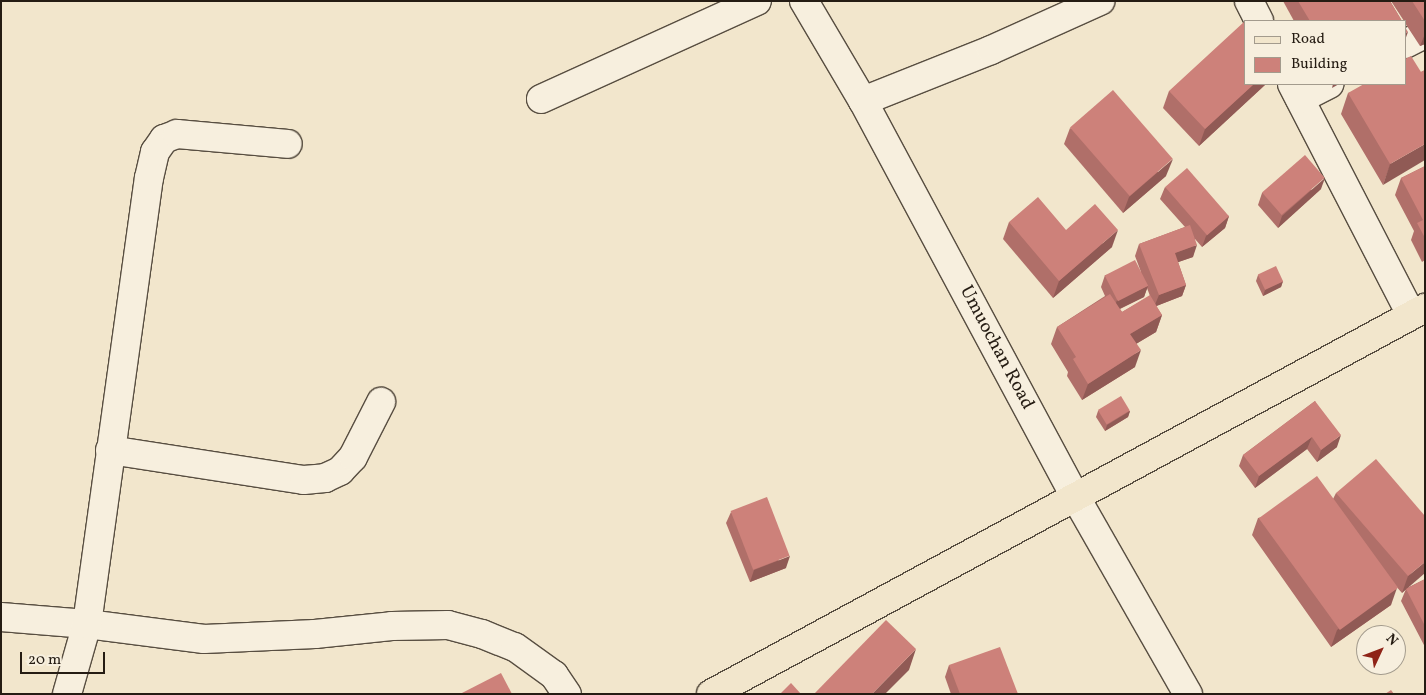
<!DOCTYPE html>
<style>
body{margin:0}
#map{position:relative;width:1426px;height:695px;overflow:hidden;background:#f2e6cc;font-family:Vollkorn,serif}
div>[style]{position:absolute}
.roads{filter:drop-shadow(1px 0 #584e41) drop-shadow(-1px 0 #584e41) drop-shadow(0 1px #584e41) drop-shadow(0 -1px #584e41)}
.minor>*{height:28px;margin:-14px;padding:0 14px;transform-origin:14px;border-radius:14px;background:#f7efde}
.major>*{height:28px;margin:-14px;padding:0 14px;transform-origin:14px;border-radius:14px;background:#f2e6cc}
.wall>*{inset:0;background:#b06f69}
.shaded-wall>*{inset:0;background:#905a55}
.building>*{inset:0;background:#cd817a;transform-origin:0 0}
span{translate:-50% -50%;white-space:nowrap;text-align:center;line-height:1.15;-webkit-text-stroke:4px #f7efde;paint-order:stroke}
.street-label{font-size:19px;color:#251c13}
.frame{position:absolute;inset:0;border:2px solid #251c13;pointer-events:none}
.legend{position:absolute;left:1244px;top:20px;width:162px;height:65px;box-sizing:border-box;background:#f7efde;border:1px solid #a39b8d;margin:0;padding:6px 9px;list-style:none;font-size:15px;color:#251c13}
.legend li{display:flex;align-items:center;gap:10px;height:25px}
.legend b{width:25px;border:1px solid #a39b8d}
.north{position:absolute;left:1356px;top:625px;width:50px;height:50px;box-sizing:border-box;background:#f7efde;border:1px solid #a39b8d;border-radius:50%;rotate:47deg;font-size:14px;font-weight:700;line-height:20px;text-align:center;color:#251c13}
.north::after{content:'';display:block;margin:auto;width:18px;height:22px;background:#8f2418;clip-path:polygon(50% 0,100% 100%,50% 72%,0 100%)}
.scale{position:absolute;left:20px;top:652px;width:85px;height:22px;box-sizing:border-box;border:2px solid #251c13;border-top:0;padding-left:6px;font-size:15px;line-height:18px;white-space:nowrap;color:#251c13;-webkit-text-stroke:4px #f7efde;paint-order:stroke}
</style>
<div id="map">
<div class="roads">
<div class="minor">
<i style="left:804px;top:1px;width:116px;rotate:59.5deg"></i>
<i style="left:863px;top:101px;width:448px;rotate:61.8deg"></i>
<i style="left:1075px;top:496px;width:228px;rotate:60.3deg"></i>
<i style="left:1249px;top:1px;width:22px;rotate:63deg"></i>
<i style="left:1405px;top:44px;width:22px;rotate:-27deg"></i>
<i style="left:1292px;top:84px;width:260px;rotate:62.7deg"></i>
<i style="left:541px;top:99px;width:237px;rotate:-24.4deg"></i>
<i style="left:1300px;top:99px;width:33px;rotate:-27deg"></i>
<i style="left:863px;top:101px;width:138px;rotate:-21.7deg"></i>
<i style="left:991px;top:50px;width:120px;rotate:-24.2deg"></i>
<i style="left:110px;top:450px;width:196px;rotate:8.8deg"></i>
<i style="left:304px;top:480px;width:21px;rotate:-5deg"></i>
<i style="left:325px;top:478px;width:17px;rotate:-25deg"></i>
<i style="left:340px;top:471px;width:19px;rotate:-47deg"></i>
<i style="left:353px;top:457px;width:62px;rotate:-63deg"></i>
<i style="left:1px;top:617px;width:86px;rotate:4.7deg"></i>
<i style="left:87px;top:624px;width:118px;rotate:7.3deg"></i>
<i style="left:204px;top:639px;width:111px;rotate:-2.6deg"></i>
<i style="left:315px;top:634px;width:77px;rotate:-5.9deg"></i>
<i style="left:392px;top:626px;width:56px;rotate:-1deg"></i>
<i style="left:448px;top:625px;width:35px;rotate:15deg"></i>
<i style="left:482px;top:634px;width:35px;rotate:22deg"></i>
<i style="left:515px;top:647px;width:48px;rotate:35.7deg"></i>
<i style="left:554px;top:675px;width:23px;rotate:56deg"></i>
<i style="left:67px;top:694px;width:73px;rotate:-74.1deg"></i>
<i style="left:87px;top:624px;width:450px;rotate:-82.1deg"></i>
<i style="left:149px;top:178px;width:27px;rotate:-77deg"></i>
<i style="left:155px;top:152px;width:16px;rotate:-55deg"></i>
<i style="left:164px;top:139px;width:14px;rotate:-21deg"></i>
<i style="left:177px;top:134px;width:111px;rotate:5.1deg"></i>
</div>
<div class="major">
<i style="left:711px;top:694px;width:812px;rotate:-28.4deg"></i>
</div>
</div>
<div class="wall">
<i style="clip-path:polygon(1283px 1px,1390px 1px,1402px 21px,1294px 21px)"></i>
<i style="clip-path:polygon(1391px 1px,1425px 1px,1425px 44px,1420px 46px,1405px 23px,1405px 21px,1404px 21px)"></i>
<i style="clip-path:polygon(1425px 70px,1383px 185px,1341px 114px,1348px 93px,1421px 72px)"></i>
<i style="clip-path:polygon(1245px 84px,1266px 84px,1199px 146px,1163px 108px,1169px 91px)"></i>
<i style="clip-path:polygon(1070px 128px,1166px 176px,1123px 213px,1064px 144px)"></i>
<i style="clip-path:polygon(1425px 166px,1425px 260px,1422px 262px,1411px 240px,1414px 231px,1395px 195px,1401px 178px)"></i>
<i style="clip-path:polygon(evenodd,1165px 187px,1229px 216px,1225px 228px,1202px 247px,1195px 239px,1193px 257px,1178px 262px,1186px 285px,1182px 296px,1156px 306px,1162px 315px,1156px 332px,1136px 344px,1135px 367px,1082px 400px,1067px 376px,1068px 372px,1051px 344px,1057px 327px,1105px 296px,1101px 287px,1105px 275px,1141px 272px,1135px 256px,1139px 244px,1185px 227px,1160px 199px,1165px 187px,1147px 288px,1150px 296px,1122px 312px,1120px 309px,1144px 297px,1147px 288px)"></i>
<i style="clip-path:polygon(1321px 189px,1278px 228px,1258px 205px,1262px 193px)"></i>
<i style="clip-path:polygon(1009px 222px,1066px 230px,1112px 247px,1053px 298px,1003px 239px)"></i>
<i style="clip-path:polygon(1258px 275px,1283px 281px,1281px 287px,1263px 296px,1256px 281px)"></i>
<i style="clip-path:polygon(1315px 401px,1337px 447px,1317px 462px,1307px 449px,1255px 488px,1239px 466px,1243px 455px)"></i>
<i style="clip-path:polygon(1098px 411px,1130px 411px,1128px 417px,1105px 431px,1096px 417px)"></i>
<i style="clip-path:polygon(1336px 493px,1425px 516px,1407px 588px,1425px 579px,1425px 647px,1401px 601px,1406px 589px,1402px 593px,1394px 584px,1391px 605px,1331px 647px,1252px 535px,1258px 518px,1333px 499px)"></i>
<i style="clip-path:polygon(731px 512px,786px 568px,750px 582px,726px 523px)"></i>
<i style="clip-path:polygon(949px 665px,1018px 694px,951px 694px,945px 677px)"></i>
</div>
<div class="shaded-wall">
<i style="clip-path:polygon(1408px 32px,1405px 40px,1405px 33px)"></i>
<i style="clip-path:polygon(1425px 34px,1425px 44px,1420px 46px)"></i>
<i style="clip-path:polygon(1254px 84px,1266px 84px,1199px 146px,1205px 129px)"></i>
<i style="clip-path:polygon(1333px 84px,1339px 84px,1332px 88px)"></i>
<i style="clip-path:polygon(1425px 144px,1425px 160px,1383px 185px,1390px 164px)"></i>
<i style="clip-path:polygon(1173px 159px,1166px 176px,1123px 213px,1129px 197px)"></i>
<i style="clip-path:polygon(1325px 178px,1321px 189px,1278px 228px,1282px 216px)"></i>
<i style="clip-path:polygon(1229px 216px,1225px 228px,1202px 247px,1206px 236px)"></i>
<i style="clip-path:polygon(1118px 230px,1112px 247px,1053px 298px,1059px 281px)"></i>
<i style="clip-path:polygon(1197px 245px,1193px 257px,1170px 265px,1175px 253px)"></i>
<i style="clip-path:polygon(1283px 281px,1281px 287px,1263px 296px,1265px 290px)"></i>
<i style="clip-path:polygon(1186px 285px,1182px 296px,1154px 307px,1159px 295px)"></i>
<i style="clip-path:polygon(1148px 286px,1144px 297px,1113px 312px,1117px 300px)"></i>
<i style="clip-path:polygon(1162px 315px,1156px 332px,1124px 351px,1130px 334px)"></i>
<i style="clip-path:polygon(1141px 350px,1135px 367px,1082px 400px,1088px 384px)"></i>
<i style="clip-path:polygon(1130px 411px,1128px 417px,1105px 431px,1107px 425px)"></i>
<i style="clip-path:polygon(1341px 435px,1337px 447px,1317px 462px,1321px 450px)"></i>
<i style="clip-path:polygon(1312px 437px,1307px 449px,1255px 488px,1259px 476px)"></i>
<i style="clip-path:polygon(790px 556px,786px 568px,750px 582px,754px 570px)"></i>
<i style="clip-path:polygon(1425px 562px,1425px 573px,1402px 593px,1408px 576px)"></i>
<i style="clip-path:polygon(1397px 588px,1391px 605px,1331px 647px,1337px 630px)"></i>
<i style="clip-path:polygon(916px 649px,909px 670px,885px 694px,872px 694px)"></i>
</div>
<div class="building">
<i style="clip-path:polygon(1298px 1px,1390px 1px,1402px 21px,1310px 21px)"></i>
<i style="clip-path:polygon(1412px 1px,1425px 1px,1425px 21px)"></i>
<i style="clip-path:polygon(1245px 21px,1245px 84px,1254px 84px,1205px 129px,1169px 91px)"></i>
<i style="clip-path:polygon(1405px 27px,1408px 32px,1405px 33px)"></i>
<i style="clip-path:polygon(1411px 56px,1421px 72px,1425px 70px,1425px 144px,1390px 164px,1348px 93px,1364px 84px,1405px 84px,1405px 59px)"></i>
<i style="left:1113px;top:90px;width:91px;height:57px;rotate:49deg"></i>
<i style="left:1305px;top:155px;width:30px;height:57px;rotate:49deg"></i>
<i style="clip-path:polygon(1425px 166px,1425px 238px,1417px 223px,1423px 220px,1401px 178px)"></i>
<i style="left:1187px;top:168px;width:64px;height:29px;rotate:49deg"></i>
<i style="clip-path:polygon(1038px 197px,1066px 230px,1095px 204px,1118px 230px,1059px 281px,1009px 222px)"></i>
<i style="clip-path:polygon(1190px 225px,1197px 245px,1175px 253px,1186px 285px,1159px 295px,1139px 244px)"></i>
<i style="left:1135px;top:260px;width:29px;height:34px;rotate:63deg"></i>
<i style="left:1276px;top:266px;width:17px;height:20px;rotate:65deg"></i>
<i style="clip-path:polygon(1110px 294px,1122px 312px,1150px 295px,1162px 315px,1130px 334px,1141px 350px,1088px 384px,1073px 359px,1076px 357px,1057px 327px)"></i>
<i style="left:1121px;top:396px;width:17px;height:27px;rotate:59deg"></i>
<i style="clip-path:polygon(1315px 401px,1341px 435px,1321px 450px,1312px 437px,1259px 476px,1243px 455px)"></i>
<i style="clip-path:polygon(1376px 459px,1425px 516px,1425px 562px,1408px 576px,1336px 493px)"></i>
<i style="left:1317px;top:476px;width:138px;height:72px;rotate:54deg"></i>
<i style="left:767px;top:497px;width:63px;height:39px;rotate:69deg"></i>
<i style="clip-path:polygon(1425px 579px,1425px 626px,1406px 589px)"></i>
<i style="clip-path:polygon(886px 620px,916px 649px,872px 694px,814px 694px)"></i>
<i style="clip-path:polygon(1000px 647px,1018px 694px,960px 694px,949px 665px)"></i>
<i style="clip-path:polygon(501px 673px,512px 694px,460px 694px)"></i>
<i style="clip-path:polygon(791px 683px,801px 694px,780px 694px)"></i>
<i style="clip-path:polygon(1391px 690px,1394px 694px,1385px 694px)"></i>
</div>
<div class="street-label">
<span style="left:996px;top:348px;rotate:62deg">Umuochan Road</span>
</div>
<div class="frame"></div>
<ul class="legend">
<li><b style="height:6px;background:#f2e6cc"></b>Road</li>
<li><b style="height:14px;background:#cd817a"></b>Building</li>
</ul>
<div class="north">N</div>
<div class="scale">20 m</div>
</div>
